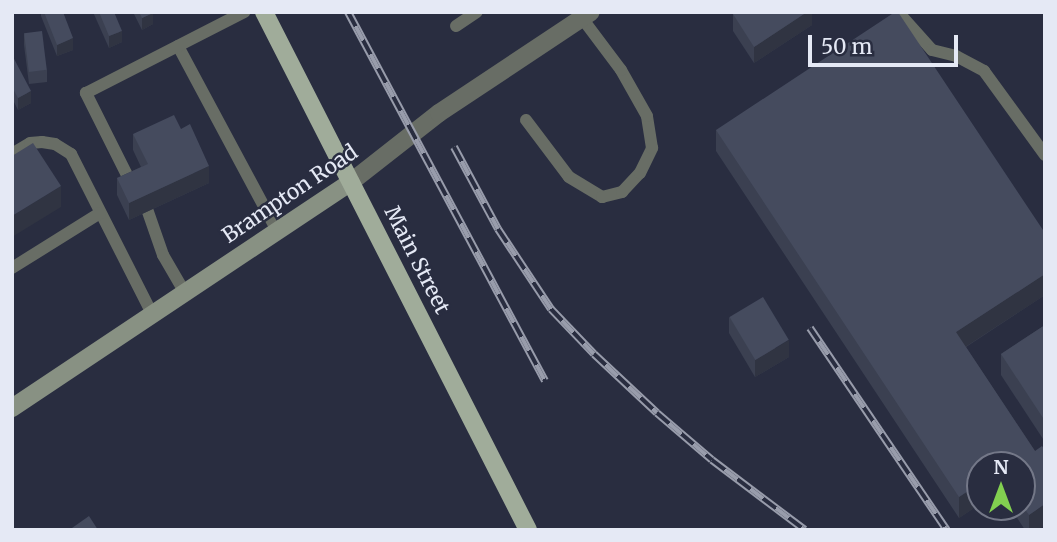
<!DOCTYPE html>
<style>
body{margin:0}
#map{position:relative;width:1057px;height:542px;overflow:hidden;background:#292d40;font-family:Merriweather,serif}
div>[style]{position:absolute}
.service>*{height:12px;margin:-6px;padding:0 6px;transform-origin:6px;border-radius:6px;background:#686d65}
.minor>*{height:18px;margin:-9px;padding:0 9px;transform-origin:9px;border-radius:9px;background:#686d65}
.secondary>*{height:18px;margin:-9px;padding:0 9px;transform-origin:9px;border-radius:9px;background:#889183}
.primary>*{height:18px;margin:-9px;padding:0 9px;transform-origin:9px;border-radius:9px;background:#a0ac9a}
.rail>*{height:8px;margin-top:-4px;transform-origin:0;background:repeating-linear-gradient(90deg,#292d40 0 16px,#989cab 0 32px);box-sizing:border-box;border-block:2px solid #989cab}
.wall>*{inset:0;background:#3b4051}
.shaded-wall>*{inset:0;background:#303442}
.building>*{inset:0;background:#454b5e;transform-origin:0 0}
span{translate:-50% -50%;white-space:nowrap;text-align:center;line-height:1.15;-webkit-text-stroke:5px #292d40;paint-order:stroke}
.street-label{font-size:21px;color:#e5e9f5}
.frame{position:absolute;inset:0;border:14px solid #e5e9f5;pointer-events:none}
.north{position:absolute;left:966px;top:451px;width:70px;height:70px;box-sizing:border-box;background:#292d40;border:2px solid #747888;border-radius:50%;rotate:0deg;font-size:19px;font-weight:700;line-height:28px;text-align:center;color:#e5e9f5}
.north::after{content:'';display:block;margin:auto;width:24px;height:32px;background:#82d050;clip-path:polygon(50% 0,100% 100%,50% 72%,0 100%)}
.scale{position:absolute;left:808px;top:35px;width:150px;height:32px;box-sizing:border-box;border:4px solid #e5e9f5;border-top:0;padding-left:9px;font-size:21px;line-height:24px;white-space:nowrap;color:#e5e9f5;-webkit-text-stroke:5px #292d40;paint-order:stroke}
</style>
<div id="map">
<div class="service">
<i style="left:898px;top:12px;width:51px;rotate:48.2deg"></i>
<i style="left:932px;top:50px;width:25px;rotate:14deg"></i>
<i style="left:956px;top:56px;width:32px;rotate:28deg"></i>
<i style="left:984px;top:71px;width:104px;rotate:54deg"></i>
<i style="left:456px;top:26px;width:25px;rotate:-34deg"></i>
<i style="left:178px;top:46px;width:210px;rotate:61.8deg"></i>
<i style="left:526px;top:120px;width:71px;rotate:53deg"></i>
<i style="left:569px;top:177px;width:39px;rotate:31deg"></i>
<i style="left:602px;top:197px;width:21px;rotate:-14deg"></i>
<i style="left:622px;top:192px;width:26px;rotate:-47deg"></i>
<i style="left:640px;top:173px;width:28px;rotate:-64deg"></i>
<i style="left:652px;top:148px;width:32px;rotate:-99deg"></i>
<i style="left:647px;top:116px;width:53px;rotate:-119.5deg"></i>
<i style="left:621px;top:70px;width:65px;rotate:-126.9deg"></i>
<i style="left:12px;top:154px;width:21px;rotate:-31deg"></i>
<i style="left:30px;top:143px;width:12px;rotate:-5deg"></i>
<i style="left:42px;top:142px;width:13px;rotate:9deg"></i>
<i style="left:55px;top:144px;width:19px;rotate:32deg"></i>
<i style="left:71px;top:154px;width:179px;rotate:63.1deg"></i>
<i style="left:131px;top:183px;width:101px;rotate:-116.6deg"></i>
<i style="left:86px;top:93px;width:178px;rotate:-27.1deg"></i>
<i style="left:147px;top:209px;width:49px;rotate:70.8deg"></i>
<i style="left:163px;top:255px;width:44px;rotate:59.9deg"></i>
<i style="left:12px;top:268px;width:104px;rotate:-32deg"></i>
</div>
<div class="minor">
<i style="left:351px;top:182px;width:112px;rotate:-38.1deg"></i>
<i style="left:439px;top:113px;width:182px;rotate:-33.6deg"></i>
</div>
<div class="secondary">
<i style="left:12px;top:408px;width:407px;rotate:-33.7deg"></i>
</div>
<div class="primary">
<i style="left:264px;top:12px;width:581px;rotate:62.99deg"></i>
</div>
<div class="rail">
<i style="left:348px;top:12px;width:418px;rotate:61.9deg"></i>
<i style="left:454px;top:147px;width:93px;rotate:61.8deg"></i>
<i style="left:498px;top:229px;width:96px;rotate:56.5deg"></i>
<i style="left:551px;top:309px;width:62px;rotate:46.3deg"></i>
<i style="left:594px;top:354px;width:86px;rotate:43.1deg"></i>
<i style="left:657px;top:413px;width:72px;rotate:40.5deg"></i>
<i style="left:712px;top:460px;width:116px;rotate:37deg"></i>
<i style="left:810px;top:328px;width:244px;rotate:55.9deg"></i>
</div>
<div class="wall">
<i style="clip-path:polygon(41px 12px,63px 12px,73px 50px,57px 56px,41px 16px)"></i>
<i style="clip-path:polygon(93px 12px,114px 12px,122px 42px,109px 48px)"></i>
<i style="clip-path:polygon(133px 12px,153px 12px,153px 24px,142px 30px)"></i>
<i style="clip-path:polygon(812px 12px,812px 25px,754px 63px,733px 31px,733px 14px)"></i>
<i style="clip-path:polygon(24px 33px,47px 70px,47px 82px,29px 84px,24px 45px)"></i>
<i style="clip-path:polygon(12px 55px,31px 103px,18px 110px,12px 98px)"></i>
<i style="clip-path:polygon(716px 130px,1045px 233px,1045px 295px,966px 347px,1035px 451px,1038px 530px,1025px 530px,1010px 507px,1022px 507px,1022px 465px,980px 465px,980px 504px,959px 518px,716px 151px)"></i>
<i style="clip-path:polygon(133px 134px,209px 183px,129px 220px,117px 195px,117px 178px,141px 167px,133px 150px)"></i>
<i style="clip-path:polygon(729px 317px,789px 357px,755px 377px,729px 333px)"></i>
<i style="clip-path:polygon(1045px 325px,1045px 442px,1001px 375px,1001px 354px)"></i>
</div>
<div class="shaded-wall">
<i style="clip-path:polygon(807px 12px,812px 12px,812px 25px,754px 63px,754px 47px)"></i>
<i style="clip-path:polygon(153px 13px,153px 24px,142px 30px,142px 18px)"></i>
<i style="clip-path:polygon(122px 31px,122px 42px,109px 48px,109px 36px)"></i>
<i style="clip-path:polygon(73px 38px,73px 50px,57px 56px,57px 45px)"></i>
<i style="clip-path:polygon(31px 91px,31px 103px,18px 110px,18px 98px)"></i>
<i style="clip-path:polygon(209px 166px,209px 183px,129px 220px,129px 203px)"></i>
<i style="clip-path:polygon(61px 186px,61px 207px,12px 237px,12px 216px)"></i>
<i style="clip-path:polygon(1045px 274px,1045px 295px,956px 353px,956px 332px)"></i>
<i style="clip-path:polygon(789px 340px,789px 357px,755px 377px,755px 360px)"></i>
<i style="clip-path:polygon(980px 483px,980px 504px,959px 518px,959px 497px)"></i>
<i style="clip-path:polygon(1045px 504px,1045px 525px,1038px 530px,1029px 530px,1029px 515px)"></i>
</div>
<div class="building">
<i style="clip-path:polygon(44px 12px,63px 12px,73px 38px,57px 45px)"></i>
<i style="clip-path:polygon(99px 12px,114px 12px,122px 31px,109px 36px)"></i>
<i style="clip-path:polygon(139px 12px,153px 12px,153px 13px,142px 18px)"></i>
<i style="clip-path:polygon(735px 12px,807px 12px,754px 47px,733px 14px)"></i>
<i style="clip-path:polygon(895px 12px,898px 12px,1045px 233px,1045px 274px,956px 332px,1035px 451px,1042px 446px,1045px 450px,1045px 504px,1029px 515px,1022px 505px,1022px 465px,980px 465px,980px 483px,959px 497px,716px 130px)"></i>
<i style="left:42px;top:31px;width:39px;height:18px;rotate:83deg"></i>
<i style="clip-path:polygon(12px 55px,31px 91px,18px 98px,12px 87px)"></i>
<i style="clip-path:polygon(174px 115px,181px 129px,190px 124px,209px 166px,129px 203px,117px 178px,148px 164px,133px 134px)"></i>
<i style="clip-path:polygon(33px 143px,61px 186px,12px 216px,12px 156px)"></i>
<i style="left:763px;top:297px;width:50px;height:39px;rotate:59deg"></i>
<i style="clip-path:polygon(1045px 325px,1045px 421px,1001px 354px)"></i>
<i style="clip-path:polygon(89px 516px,98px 530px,74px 530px,72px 528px)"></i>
</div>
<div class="street-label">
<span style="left:290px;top:194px;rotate:-34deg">Brampton Road</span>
<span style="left:417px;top:260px;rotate:63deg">Main Street</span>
</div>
<div class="frame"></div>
<div class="north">N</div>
<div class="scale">50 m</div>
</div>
